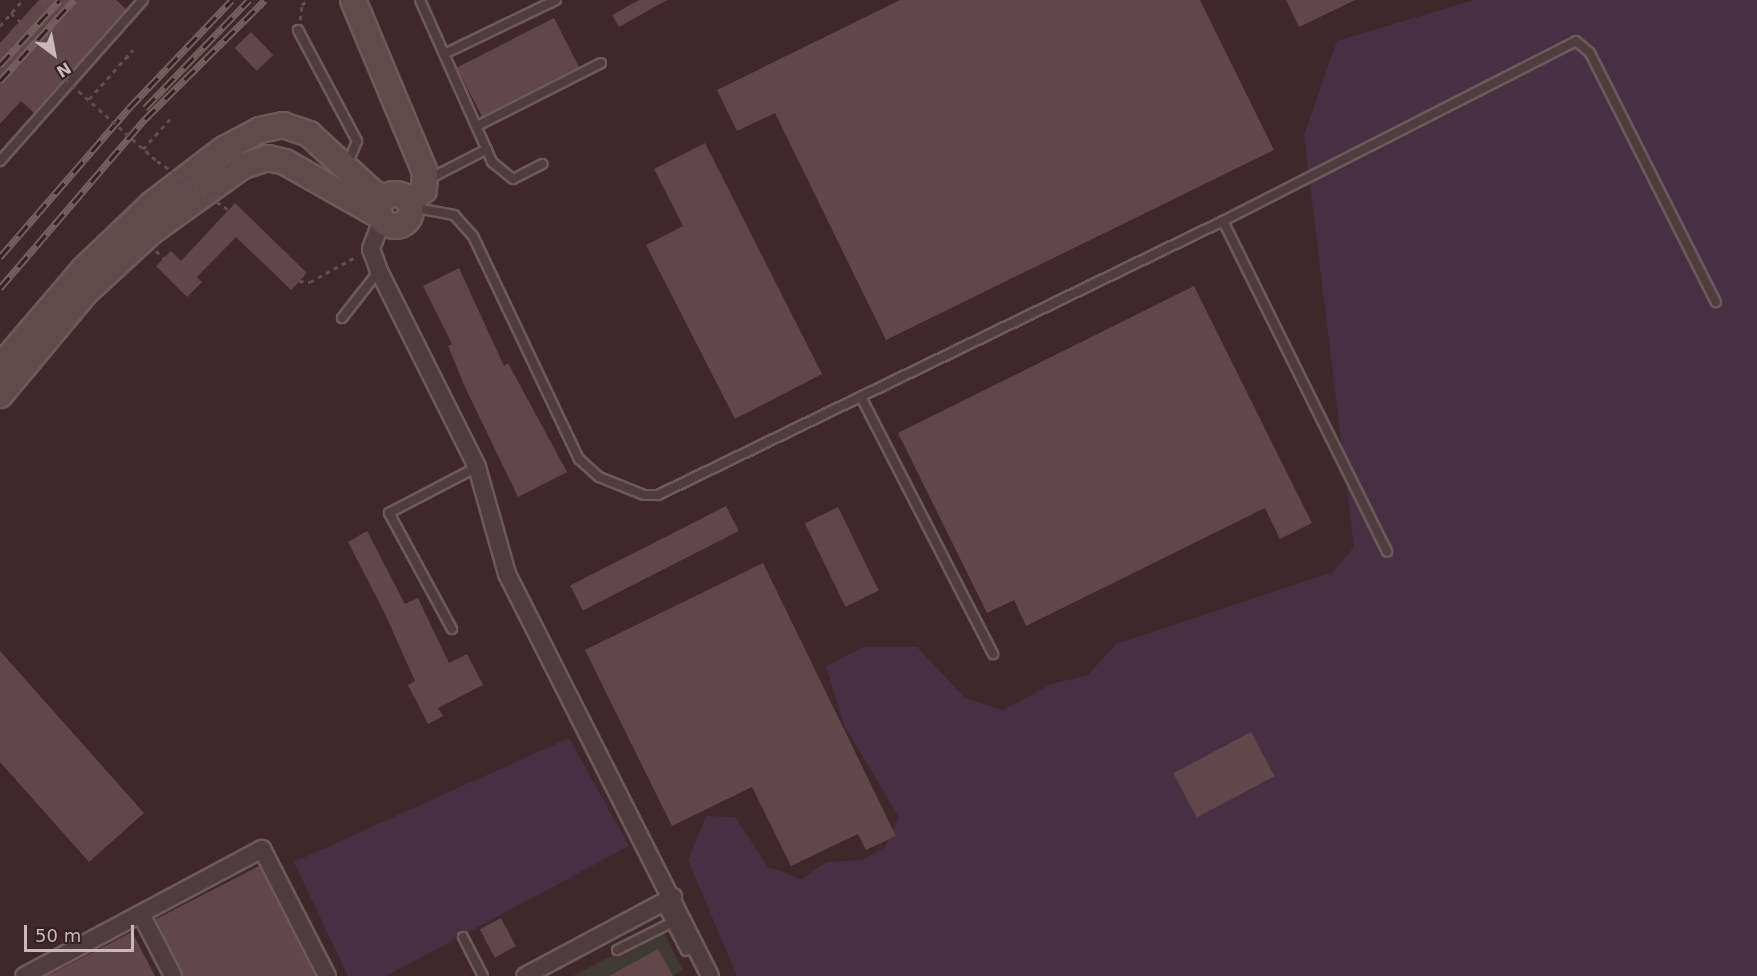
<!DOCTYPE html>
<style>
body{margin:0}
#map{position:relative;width:1757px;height:976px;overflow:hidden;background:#40272b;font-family:"DejaVu Sans",sans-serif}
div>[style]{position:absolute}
.medical>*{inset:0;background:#413933}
.green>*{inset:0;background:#483042}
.building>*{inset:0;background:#61474b;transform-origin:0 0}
.path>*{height:3px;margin-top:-1.5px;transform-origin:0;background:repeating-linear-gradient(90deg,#624c59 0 4.5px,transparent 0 9px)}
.roads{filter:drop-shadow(2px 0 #6d595c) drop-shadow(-2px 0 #6d595c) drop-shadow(0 2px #6d595c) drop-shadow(0 -2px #6d595c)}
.lane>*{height:8px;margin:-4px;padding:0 4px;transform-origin:4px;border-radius:4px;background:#503b3e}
.street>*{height:16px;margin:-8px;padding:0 8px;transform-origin:8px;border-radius:8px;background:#503b3e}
.secondary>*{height:24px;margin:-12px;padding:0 12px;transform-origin:12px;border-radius:12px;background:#624a4c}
.secondary>.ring{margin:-12px;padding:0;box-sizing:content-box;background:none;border:24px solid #624a4c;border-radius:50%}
.rail>*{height:7px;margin-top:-3.5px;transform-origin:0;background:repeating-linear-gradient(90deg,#352023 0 14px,#765e61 0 28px);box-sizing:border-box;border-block:2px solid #765e61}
.path-bridge>*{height:3px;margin-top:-1.5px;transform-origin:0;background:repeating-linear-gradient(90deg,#624c59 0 4.5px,transparent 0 9px)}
span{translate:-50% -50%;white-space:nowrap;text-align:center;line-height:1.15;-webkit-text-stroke:6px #352023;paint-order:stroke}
.north{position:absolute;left:24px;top:24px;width:60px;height:60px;-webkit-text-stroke:4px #352023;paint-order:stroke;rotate:148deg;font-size:16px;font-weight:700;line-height:24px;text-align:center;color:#cab8ba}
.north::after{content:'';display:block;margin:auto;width:21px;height:27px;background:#cab8ba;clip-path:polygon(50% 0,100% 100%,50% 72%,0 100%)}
.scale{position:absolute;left:24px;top:925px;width:110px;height:27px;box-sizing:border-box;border:3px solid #cab8ba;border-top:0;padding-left:8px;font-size:18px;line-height:21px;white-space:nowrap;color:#cab8ba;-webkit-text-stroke:4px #352023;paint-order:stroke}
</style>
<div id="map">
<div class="medical">
<i style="clip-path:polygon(662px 929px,683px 970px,672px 976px,573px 976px)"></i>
</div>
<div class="green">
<i style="clip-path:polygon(1474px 0,1757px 0,1757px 976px,737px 976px,688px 860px,706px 816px,735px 817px,768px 867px,801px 879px,827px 862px,862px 860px,885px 847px,899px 817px,844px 725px,826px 666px,863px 647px,917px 647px,965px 698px,1003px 710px,1052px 684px,1088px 675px,1116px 644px,1333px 572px,1354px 547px,1304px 135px,1337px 41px)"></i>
<i style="clip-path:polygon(569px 738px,629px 846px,386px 976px,348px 976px,294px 862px)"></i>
</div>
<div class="building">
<i style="clip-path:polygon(39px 0,116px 0,126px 9px,34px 113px,21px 101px,0 124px,0 43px)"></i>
<i style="clip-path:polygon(639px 0,667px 0,619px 27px,612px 15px)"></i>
<i style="clip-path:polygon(900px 0,1200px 0,1274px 150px,886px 340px,775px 113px,737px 131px,717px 90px)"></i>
<i style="clip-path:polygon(1286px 0,1355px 0,1299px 27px)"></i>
<i style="left:554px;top:18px;width:55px;height:109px;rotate:63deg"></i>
<i style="left:251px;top:32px;width:32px;height:23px;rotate:46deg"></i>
<i style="clip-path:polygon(705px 143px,822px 374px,735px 419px,646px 245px,683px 226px,654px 169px)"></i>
<i style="clip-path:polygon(235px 203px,307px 273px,291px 290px,236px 237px,197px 277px,202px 282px,187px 297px,156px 266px,171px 251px,181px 261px)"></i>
<i style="clip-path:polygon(459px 268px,504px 366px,508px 363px,567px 472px,518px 497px,464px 385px,448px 346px,452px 344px,423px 286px)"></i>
<i style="clip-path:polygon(1194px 286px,1312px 523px,1280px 539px,1265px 508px,1026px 626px,1014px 600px,987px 613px,898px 433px)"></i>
<i style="left:726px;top:506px;width:28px;height:175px;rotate:63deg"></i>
<i style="left:838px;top:507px;width:93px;height:37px;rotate:64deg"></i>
<i style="clip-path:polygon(367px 531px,405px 604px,418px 598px,449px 663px,467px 654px,483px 685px,438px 708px,443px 716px,428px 724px,408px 685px,415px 681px,385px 614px,348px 542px)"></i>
<i style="clip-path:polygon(763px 563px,896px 836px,866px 850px,858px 834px,791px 866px,752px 787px,672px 826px,585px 650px)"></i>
<i style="clip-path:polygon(0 651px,144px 813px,89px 862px,0 762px)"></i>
<i style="left:1251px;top:732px;width:50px;height:88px;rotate:62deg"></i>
<i style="clip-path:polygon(259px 866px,315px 976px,183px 976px,156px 919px)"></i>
<i style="left:501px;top:918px;width:32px;height:24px;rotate:62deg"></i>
<i style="clip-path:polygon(132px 932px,155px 976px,46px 976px,53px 973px)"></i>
<i style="clip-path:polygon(658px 949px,673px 976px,609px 976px)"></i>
</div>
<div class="path">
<i style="left:44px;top:0;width:3px;rotate:45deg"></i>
<i style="left:11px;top:13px;width:18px;rotate:43deg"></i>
<i style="left:300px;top:20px;width:15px;rotate:-82deg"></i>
<i style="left:302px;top:5px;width:8px;rotate:-40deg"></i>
<i style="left:0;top:26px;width:35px;rotate:-49deg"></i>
<i style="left:89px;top:99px;width:66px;rotate:-48.1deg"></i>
<i style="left:143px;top:149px;width:40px;rotate:-48deg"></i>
<i style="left:156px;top:251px;width:11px;rotate:41deg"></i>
<i style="left:299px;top:281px;width:11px;rotate:5deg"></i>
<i style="left:310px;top:282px;width:54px;rotate:-29deg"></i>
</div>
<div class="roads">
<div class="lane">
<i style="left:420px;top:0;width:177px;rotate:66deg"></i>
<i style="left:492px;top:162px;width:27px;rotate:39deg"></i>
<i style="left:513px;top:179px;width:33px;rotate:-27deg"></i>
<i style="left:298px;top:30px;width:126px;rotate:62deg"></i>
<i style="left:357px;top:141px;width:27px;rotate:112deg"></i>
<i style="left:444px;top:54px;width:124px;rotate:-25.7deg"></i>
<i style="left:477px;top:126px;width:139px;rotate:-26.9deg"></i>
<i style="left:0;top:161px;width:215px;rotate:-48.4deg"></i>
<i style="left:429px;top:179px;width:65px;rotate:-27.3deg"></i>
<i style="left:411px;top:207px;width:44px;rotate:10.5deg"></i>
<i style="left:454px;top:215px;width:28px;rotate:48deg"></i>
<i style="left:473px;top:236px;width:247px;rotate:64.6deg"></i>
<i style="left:579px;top:459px;width:27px;rotate:42deg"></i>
<i style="left:599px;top:477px;width:48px;rotate:21.8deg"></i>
<i style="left:644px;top:495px;width:14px"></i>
<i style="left:658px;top:495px;width:628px;rotate:-25.87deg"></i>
<i style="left:1223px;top:221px;width:396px;rotate:-27deg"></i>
<i style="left:1576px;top:41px;width:18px;rotate:41deg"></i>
<i style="left:1590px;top:53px;width:279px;rotate:63.2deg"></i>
<i style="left:1223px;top:221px;width:369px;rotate:63.6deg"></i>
<i style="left:342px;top:318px;width:60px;rotate:-51.8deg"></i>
<i style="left:861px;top:397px;width:289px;rotate:62.8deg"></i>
<i style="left:452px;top:629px;width:132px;rotate:-118.5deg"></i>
<i style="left:389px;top:513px;width:99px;rotate:-27.6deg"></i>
<i style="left:661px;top:903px;width:54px;rotate:62.5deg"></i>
<i style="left:463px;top:937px;width:44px;rotate:62.9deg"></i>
<i style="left:617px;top:950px;width:60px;rotate:-26.6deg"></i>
</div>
<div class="street">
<i style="left:382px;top:220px;width:31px;rotate:111deg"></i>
<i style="left:371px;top:249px;width:23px;rotate:70deg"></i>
<i style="left:379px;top:271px;width:219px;rotate:63.4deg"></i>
<i style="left:477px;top:467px;width:111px;rotate:74.3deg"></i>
<i style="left:507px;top:574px;width:450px;rotate:63.2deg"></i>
<i style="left:141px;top:914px;width:70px;rotate:62.7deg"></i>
<i style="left:24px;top:976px;width:270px;rotate:-28.1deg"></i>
<i style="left:262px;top:849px;width:143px;rotate:62.9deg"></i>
<i style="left:525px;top:976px;width:168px;rotate:-28.1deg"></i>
</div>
<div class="secondary">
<i style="left:353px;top:0;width:186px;rotate:67.3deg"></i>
<i style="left:425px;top:172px;width:18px;rotate:93deg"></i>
<i style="left:424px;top:190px;width:19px;rotate:141deg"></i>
<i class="ring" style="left:379px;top:194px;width:8px;height:8px"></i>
<i style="left:0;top:367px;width:128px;rotate:-49.4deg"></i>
<i style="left:83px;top:270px;width:95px;rotate:-43.7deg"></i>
<i style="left:152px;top:204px;width:91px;rotate:-37.4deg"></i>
<i style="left:224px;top:149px;width:41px;rotate:-27.8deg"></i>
<i style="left:260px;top:130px;width:24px;rotate:-12deg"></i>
<i style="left:283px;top:125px;width:28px;rotate:19deg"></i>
<i style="left:309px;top:134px;width:99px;rotate:42.5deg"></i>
<i style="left:0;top:395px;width:133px;rotate:-50.2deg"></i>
<i style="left:85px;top:293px;width:90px;rotate:-42.7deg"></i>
<i style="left:151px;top:232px;width:113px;rotate:-35.7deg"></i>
<i style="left:243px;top:166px;width:26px;rotate:-18deg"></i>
<i style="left:268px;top:158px;width:17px;rotate:13deg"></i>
<i style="left:285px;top:162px;width:109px;rotate:29.6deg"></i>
</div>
</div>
<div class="rail">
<i style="left:0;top:65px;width:88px;rotate:-47.3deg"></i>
<i style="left:0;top:81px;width:110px;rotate:-47.6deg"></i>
<i style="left:145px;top:108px;width:150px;rotate:-46.1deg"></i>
<i style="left:0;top:257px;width:197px;rotate:-49.1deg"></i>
<i style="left:129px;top:108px;width:149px;rotate:-46.4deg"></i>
<i style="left:0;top:288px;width:223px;rotate:-49.4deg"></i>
<i style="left:145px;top:119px;width:169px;rotate:-44.8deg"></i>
</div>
<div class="path-bridge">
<i style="left:65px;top:79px;width:123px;rotate:41.7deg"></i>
<i style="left:157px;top:161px;width:87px;rotate:34.2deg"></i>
</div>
<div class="north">N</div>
<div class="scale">50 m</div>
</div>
